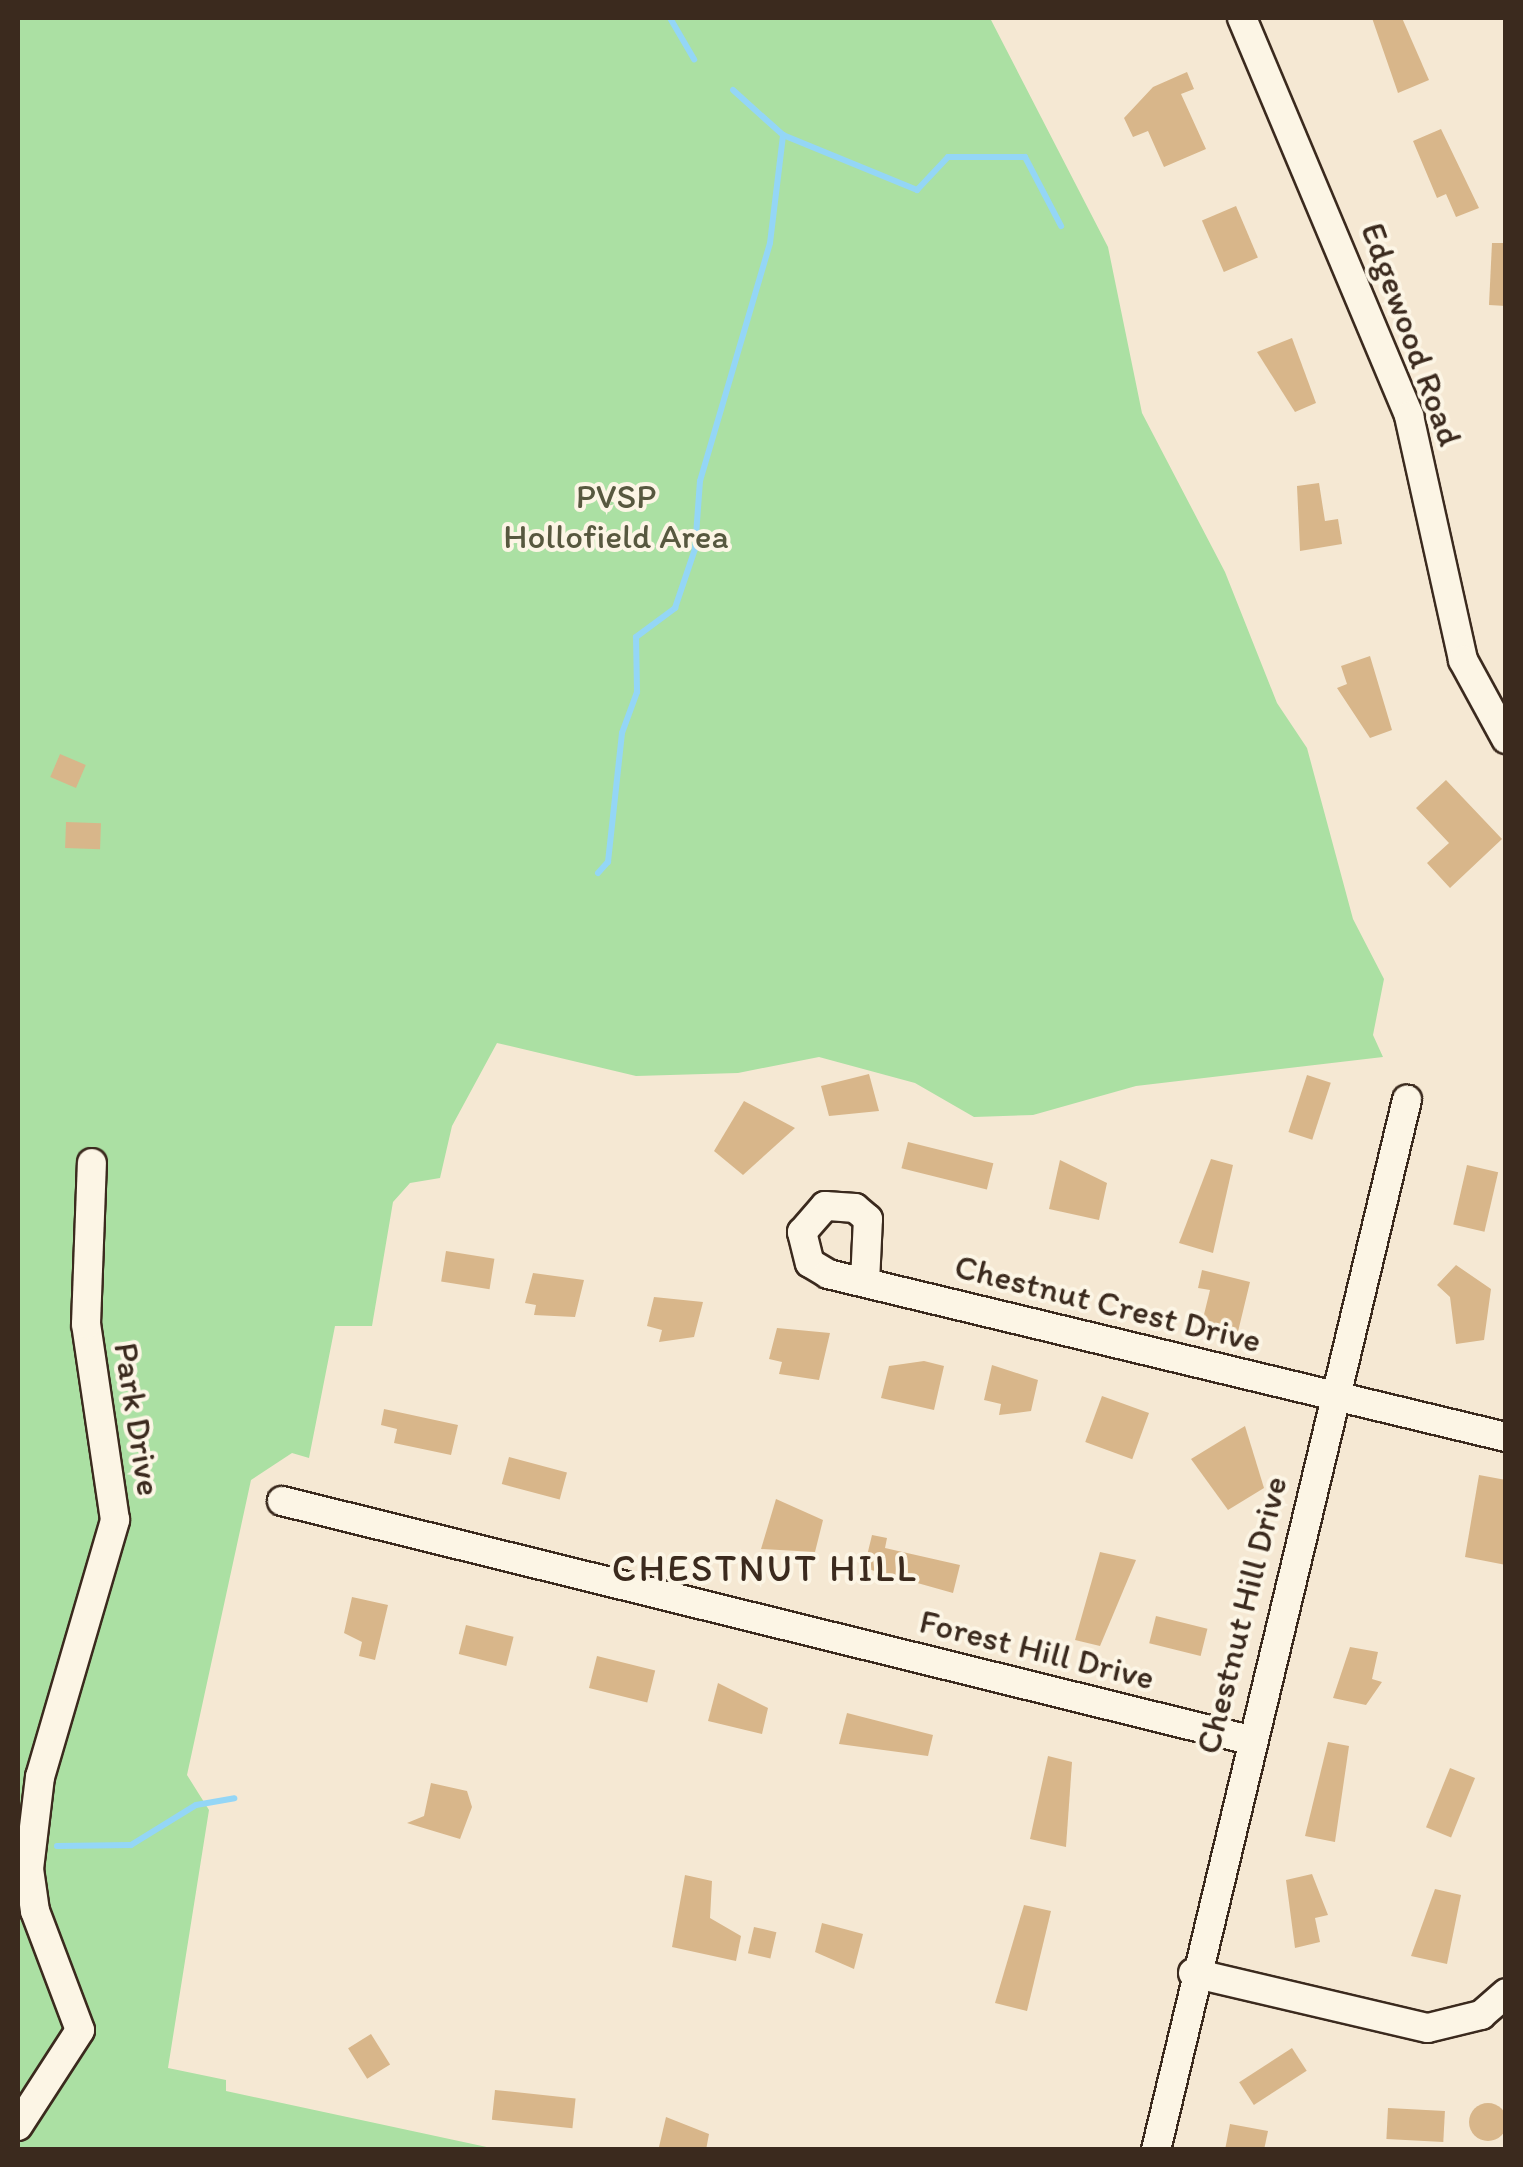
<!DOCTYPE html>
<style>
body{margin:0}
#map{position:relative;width:1523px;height:2167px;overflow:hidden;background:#f5e8d3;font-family:Itim,sans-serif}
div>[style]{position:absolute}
.green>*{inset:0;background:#abe0a3}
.stream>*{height:6px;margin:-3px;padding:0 3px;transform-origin:3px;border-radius:3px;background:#94d6f6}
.building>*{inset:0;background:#d8b68a;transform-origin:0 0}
.round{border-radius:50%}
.roads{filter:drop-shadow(2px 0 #3b2a1e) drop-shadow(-2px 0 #3b2a1e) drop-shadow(0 2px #3b2a1e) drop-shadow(0 -2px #3b2a1e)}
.minor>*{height:28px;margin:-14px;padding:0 14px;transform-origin:14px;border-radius:14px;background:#fcf5e5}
span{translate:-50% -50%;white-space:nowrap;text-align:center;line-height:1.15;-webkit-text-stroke:8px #fcf5e5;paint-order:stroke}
.street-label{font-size:35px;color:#3b2a1e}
.park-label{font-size:35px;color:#57583f}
.neighbourhood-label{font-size:38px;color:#3b2a1e;letter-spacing:2.5px}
.frame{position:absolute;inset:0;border:20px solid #3b2a1e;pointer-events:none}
</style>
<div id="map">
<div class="green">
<i style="clip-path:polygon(18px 18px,990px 18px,1108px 247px,1142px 413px,1225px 572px,1277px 703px,1307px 748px,1353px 919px,1384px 979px,1373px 1035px,1383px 1057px,1136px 1086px,1033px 1115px,974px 1117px,915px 1083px,819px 1057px,738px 1073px,636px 1076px,497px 1043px,452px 1126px,440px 1178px,410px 1183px,393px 1202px,372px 1326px,335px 1326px,309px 1458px,292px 1453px,251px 1480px,187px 1775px,209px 1810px,168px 2068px,226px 2080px,226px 2091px,496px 2149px,18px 2149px)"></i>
</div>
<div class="stream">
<i style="left:670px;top:18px;width:48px;rotate:59.7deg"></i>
<i style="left:733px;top:90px;width:67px;rotate:42deg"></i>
<i style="left:783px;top:135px;width:145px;rotate:22.3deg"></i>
<i style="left:917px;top:190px;width:45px;rotate:-46.8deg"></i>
<i style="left:948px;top:157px;width:77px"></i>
<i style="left:1025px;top:157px;width:78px;rotate:62.4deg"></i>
<i style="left:598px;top:873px;width:15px;rotate:-48deg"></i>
<i style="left:608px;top:862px;width:130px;rotate:-83.8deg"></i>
<i style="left:622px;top:733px;width:44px;rotate:-69.9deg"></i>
<i style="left:637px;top:692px;width:55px;rotate:-91deg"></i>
<i style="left:636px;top:637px;width:49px;rotate:-36.6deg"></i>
<i style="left:675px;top:608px;width:62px;rotate:-71.3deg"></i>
<i style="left:695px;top:549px;width:68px;rotate:-85.8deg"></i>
<i style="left:700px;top:481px;width:248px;rotate:-73.6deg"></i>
<i style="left:770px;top:243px;width:109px;rotate:-83.1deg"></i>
<i style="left:57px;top:1846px;width:74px;rotate:-0.8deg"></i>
<i style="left:131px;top:1845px;width:76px;rotate:-31.6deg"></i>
<i style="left:196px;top:1805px;width:39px;rotate:-10deg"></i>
</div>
<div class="building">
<i style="clip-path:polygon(1372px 18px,1402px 18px,1429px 80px,1398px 93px)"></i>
<i style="clip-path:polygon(1187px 72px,1194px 89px,1181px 94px,1206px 149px,1164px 167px,1148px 131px,1133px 137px,1124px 118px,1153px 87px)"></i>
<i style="clip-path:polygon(1441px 129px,1479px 208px,1456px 217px,1446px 194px,1437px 198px,1413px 141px)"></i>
<i style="left:1236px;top:206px;width:56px;height:37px;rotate:67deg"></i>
<i style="clip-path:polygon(1492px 243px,1506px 243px,1506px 306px,1489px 305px)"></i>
<i style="clip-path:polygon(1292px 338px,1316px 403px,1295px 412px,1257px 352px)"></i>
<i style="clip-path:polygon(1319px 483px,1325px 521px,1338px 519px,1342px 544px,1300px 551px,1297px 486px)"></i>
<i style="clip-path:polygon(1370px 656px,1392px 730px,1370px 738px,1337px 688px,1347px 684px,1341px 666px)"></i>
<i style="left:60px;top:754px;width:28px;height:25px;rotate:23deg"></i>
<i style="clip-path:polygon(1446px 780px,1502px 839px,1450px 888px,1427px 863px,1449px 843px,1416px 808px)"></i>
<i style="left:66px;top:822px;width:35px;height:26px;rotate:2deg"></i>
<i style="clip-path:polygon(869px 1074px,879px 1111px,829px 1116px,821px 1086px)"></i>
<i style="left:1307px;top:1075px;width:25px;height:60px;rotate:18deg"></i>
<i style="clip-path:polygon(744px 1101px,795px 1128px,743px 1175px,714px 1151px)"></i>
<i style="left:908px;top:1142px;width:88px;height:27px;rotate:14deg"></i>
<i style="clip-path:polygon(1211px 1159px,1233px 1165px,1213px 1253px,1179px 1243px)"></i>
<i style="clip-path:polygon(1060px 1160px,1107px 1183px,1099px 1220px,1049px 1209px)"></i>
<i style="left:1467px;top:1165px;width:32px;height:61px;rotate:13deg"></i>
<i style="left:446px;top:1251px;width:49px;height:31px;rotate:9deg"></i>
<i style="clip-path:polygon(1456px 1265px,1491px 1289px,1484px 1340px,1456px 1344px,1450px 1297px,1437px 1285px)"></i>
<i style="clip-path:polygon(1202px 1270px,1250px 1282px,1236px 1340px,1200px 1331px,1210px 1290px,1198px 1288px)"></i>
<i style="clip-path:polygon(533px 1273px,584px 1280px,575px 1317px,534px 1315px,536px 1305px,525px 1303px)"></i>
<i style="clip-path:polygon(654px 1297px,703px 1302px,694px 1337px,659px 1342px,662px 1330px,647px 1326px)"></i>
<i style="clip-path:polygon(777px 1328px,830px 1333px,819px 1380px,779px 1374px,782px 1362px,769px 1359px)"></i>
<i style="clip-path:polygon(924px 1361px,944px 1366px,934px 1410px,881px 1398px,889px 1366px)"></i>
<i style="clip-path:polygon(992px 1365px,1038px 1380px,1031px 1411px,999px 1415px,1001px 1404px,984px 1400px)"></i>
<i style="left:1102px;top:1396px;width:50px;height:49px;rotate:20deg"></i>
<i style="clip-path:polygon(384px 1409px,458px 1425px,451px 1455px,394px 1443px,397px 1429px,381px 1425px)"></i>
<i style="clip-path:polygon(1245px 1426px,1264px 1488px,1228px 1510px,1191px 1459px)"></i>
<i style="left:509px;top:1457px;width:60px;height:28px;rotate:15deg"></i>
<i style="clip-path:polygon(1479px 1475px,1506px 1480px,1506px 1565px,1465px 1557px)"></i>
<i style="clip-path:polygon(776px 1499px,823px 1520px,815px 1552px,761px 1549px)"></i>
<i style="clip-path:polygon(872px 1535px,887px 1538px,885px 1548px,960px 1565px,953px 1593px,864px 1568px)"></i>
<i style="clip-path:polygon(1100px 1552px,1136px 1560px,1100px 1646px,1075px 1640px)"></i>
<i style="clip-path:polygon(352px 1597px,388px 1605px,375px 1660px,359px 1656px,362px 1642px,344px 1633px)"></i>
<i style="left:1156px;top:1616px;width:53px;height:28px;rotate:14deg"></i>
<i style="left:466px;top:1625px;width:49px;height:30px;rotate:14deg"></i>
<i style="clip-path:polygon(1350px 1647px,1378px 1652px,1372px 1679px,1382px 1682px,1366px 1705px,1333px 1698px)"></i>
<i style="left:597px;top:1656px;width:60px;height:33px;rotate:14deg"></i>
<i style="clip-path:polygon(718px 1683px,768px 1708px,762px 1734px,708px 1721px)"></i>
<i style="clip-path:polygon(847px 1713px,933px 1735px,928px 1756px,839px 1744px)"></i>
<i style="clip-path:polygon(1328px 1742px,1349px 1746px,1335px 1842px,1305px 1836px)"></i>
<i style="clip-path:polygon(1048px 1756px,1072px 1762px,1066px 1847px,1030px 1839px)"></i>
<i style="left:1450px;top:1768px;width:27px;height:64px;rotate:22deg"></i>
<i style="clip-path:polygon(431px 1783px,467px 1791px,472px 1807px,460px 1839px,407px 1823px,424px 1816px)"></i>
<i style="clip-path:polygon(1312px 1874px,1328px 1915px,1315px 1918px,1320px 1942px,1295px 1948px,1286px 1880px)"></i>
<i style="clip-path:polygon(685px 1875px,712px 1881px,710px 1918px,741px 1936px,736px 1961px,672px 1947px)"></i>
<i style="clip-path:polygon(1435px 1889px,1461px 1895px,1447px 1964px,1411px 1956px)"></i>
<i style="clip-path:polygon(1024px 1905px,1051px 1911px,1027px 2011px,995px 2003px)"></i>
<i style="clip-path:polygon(822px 1923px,863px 1934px,854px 1969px,815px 1952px)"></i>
<i style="left:754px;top:1927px;width:23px;height:27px;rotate:13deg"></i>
<i style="left:371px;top:2034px;width:36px;height:27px;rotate:58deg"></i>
<i style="left:1292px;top:2048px;width:27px;height:63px;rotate:57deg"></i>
<i style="left:495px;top:2090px;width:81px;height:30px;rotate:6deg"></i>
<i class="round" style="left:1469px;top:2103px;width:38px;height:38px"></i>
<i style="left:1388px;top:2108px;width:57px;height:31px;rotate:3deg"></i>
<i style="clip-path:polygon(666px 2117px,709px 2134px,706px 2150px,659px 2147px)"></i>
<i style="clip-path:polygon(1230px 2124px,1268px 2131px,1264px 2150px,1225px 2150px)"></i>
</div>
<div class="roads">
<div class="minor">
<i style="left:1242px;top:18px;width:432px;rotate:67.2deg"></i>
<i style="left:1409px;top:416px;width:250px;rotate:77.5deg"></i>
<i style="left:1463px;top:660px;width:90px;rotate:61.4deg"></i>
<i style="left:865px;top:1282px;width:63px;rotate:-87.3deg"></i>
<i style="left:868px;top:1219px;width:17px;rotate:-140deg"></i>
<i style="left:855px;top:1208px;width:30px;rotate:-176deg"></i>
<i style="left:825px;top:1206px;width:35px;rotate:131deg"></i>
<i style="left:802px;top:1232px;width:32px;rotate:76deg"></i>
<i style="left:810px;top:1263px;width:21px;rotate:31deg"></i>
<i style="left:828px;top:1274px;width:697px;rotate:13.52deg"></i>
<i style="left:282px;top:1501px;width:997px;rotate:13.87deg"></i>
<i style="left:1193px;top:1973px;width:241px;rotate:13.2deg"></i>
<i style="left:1428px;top:2028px;width:55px;rotate:-13.8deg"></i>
<i style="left:1481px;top:2015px;width:33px;rotate:-41deg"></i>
<i style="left:18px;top:2126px;width:114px;rotate:-57.1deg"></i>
<i style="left:80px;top:2030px;width:127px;rotate:-110.7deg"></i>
<i style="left:35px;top:1911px;width:42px;rotate:-98.1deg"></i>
<i style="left:29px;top:1869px;width:93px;rotate:-83.2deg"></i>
<i style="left:40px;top:1777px;width:268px;rotate:-73.7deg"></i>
<i style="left:115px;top:1520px;width:198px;rotate:-98.4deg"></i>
<i style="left:86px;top:1324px;width:161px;rotate:-87.9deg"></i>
<i style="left:1156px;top:2150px;width:1080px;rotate:-76.56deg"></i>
</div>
</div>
<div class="street-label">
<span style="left:1412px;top:334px;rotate:70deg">Edgewood Road</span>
<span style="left:1108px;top:1303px;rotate:14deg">Chestnut Crest Drive</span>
<span style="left:138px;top:1419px;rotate:81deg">Park Drive</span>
<span style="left:1241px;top:1615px;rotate:-76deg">Chestnut Hill Drive</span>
<span style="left:1037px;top:1649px;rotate:14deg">Forest Hill Drive</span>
</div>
<div class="park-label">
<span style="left:616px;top:516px">PVSP<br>Hollofield Area</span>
</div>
<div class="neighbourhood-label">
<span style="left:765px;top:1569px">CHESTNUT HILL</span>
</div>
<div class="frame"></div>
</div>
